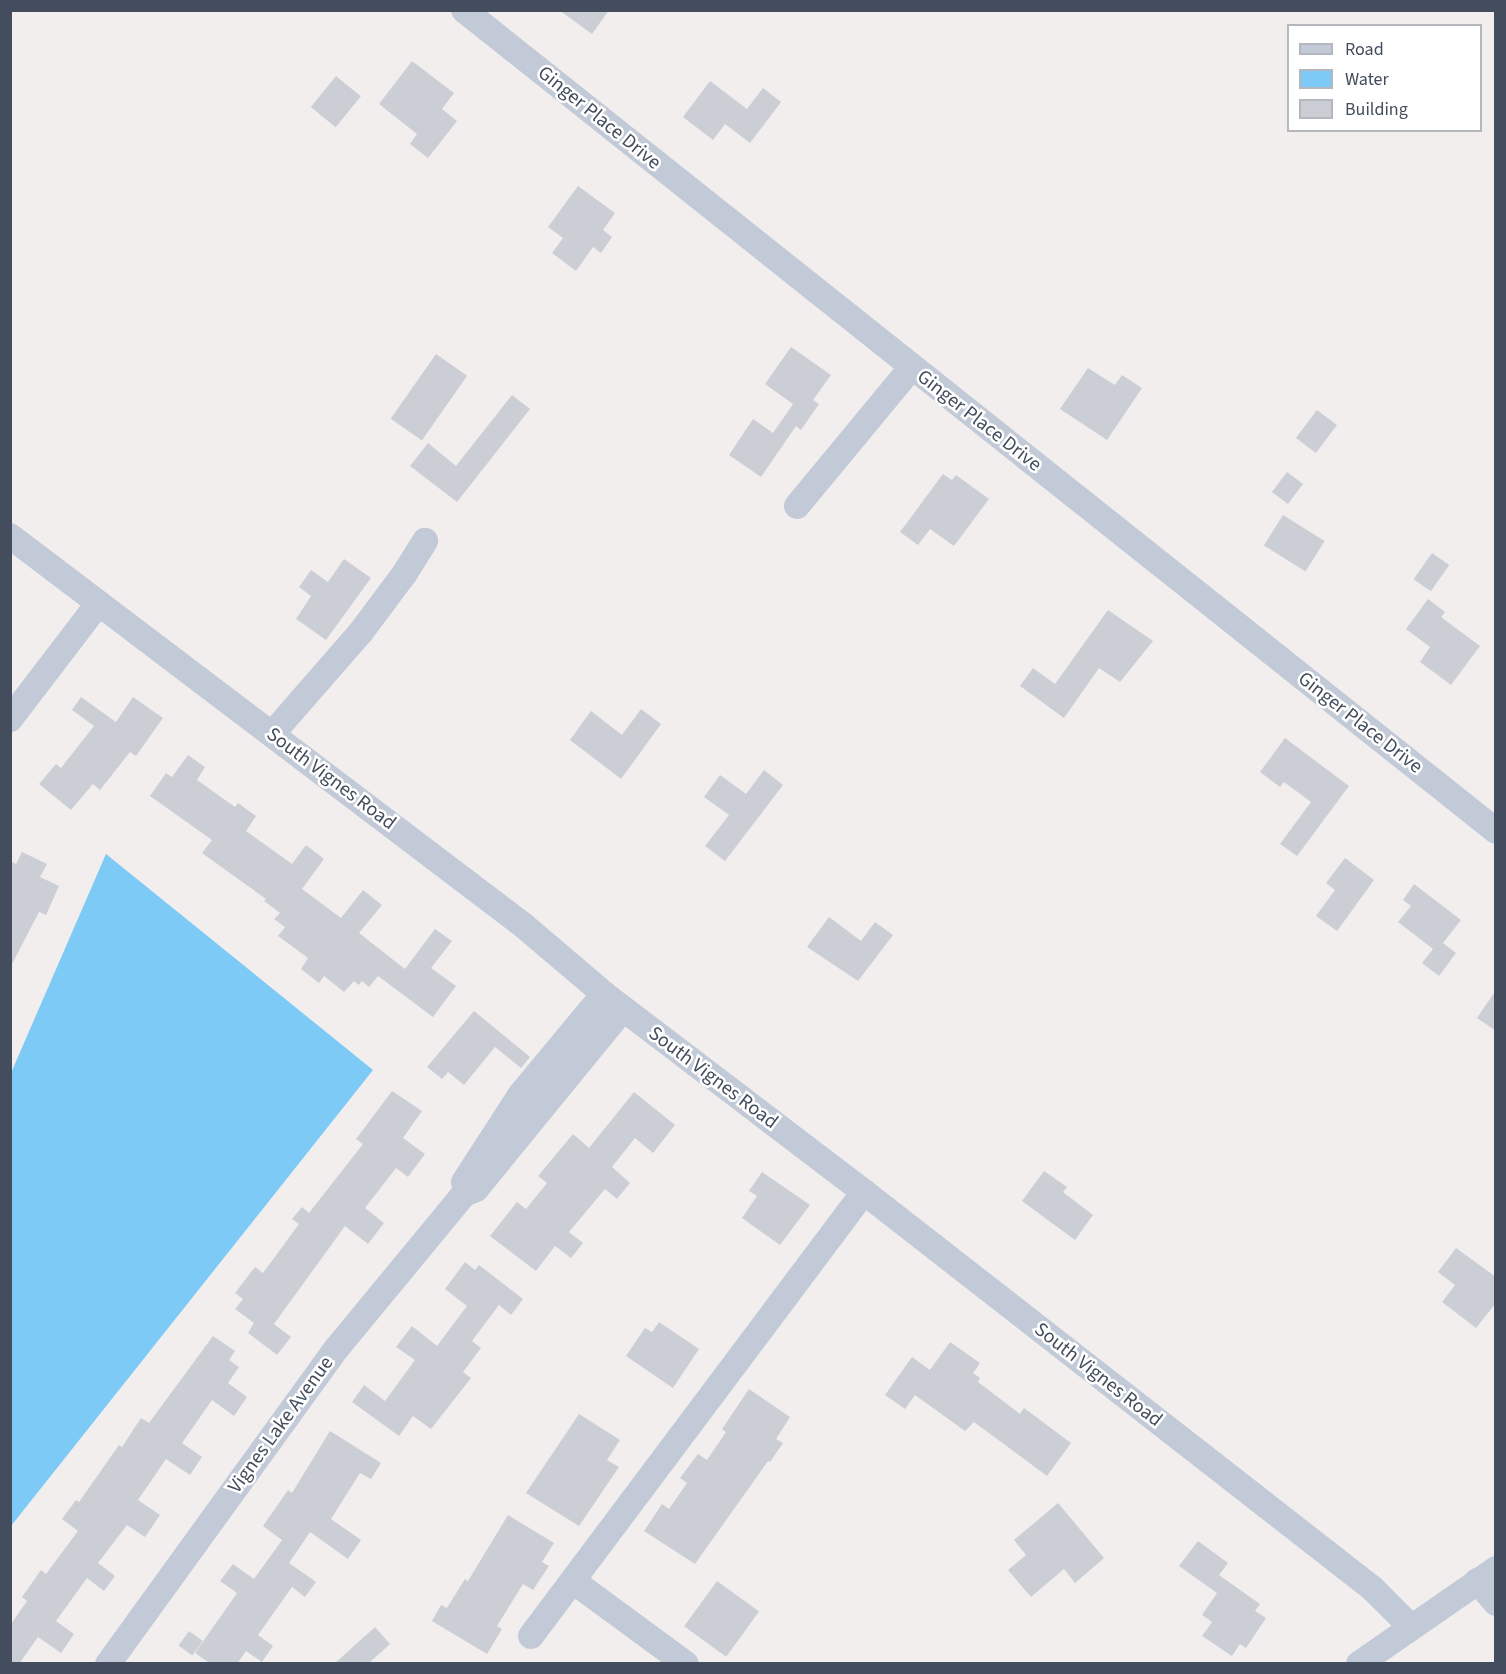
<!DOCTYPE html>
<style>
body{margin:0}
#map{position:relative;width:1506px;height:1674px;overflow:hidden;background:#f1eeed;font-family:"Source Sans 3",sans-serif}
div>[style]{position:absolute}
.water>*{inset:0;background:#7dcaf7}
.building>*{inset:0;background:#ccced6;transform-origin:0 0}
.minor>*{height:26px;margin:-13px;padding:0 13px;transform-origin:13px;border-radius:13px;background:#c2cad7}
span{translate:-50% -50%;white-space:nowrap;text-align:center;line-height:1.15;-webkit-text-stroke:5px #fff;paint-order:stroke}
.street-label{font-size:20px;color:#434d5d}
.frame{position:absolute;inset:0;border:12px solid #434d5d;pointer-events:none}
.legend{position:absolute;left:1287px;top:24px;width:195px;height:108px;box-sizing:border-box;background:#fff;border:2px solid #b4b8be;margin:0;padding:8px 10px;list-style:none;font-size:18px;color:#434d5d}
.legend li{display:flex;align-items:center;gap:12px;height:30px}
.legend b{width:30px;border:2px solid #b4b8be}
</style>
<div id="map">
<div class="water">
<i style="clip-path:polygon(106px 854px,373px 1070px,11px 1526px,11px 1073px)"></i>
</div>
<div class="building">
<i style="clip-path:polygon(559px 10px,609px 10px,592px 34px)"></i>
<i style="clip-path:polygon(412px 61px,454px 93px,442px 109px,457px 121px,428px 158px,410px 144px,417px 134px,379px 104px)"></i>
<i style="left:336px;top:76px;width:32px;height:40px;rotate:39deg"></i>
<i style="clip-path:polygon(710px 81px,747px 109px,763px 88px,781px 102px,750px 143px,725px 124px,713px 140px,683px 117px)"></i>
<i style="clip-path:polygon(578px 186px,615px 213px,603px 230px,612px 237px,601px 253px,593px 247px,576px 271px,552px 253px,563px 238px,548px 227px)"></i>
<i style="clip-path:polygon(791px 347px,831px 375px,813px 400px,819px 404px,801px 430px,796px 426px,761px 477px,729px 455px,753px 419px,773px 433px,793px 404px,765px 384px)"></i>
<i style="left:436px;top:354px;width:38px;height:79px;rotate:35deg"></i>
<i style="clip-path:polygon(1088px 368px,1115px 385px,1122px 375px,1142px 388px,1107px 440px,1060px 409px)"></i>
<i style="clip-path:polygon(512px 395px,530px 409px,457px 502px,410px 466px,428px 443px,456px 466px)"></i>
<i style="left:1317px;top:410px;width:25px;height:35px;rotate:37deg"></i>
<i style="left:1287px;top:472px;width:20px;height:25px;rotate:37deg"></i>
<i style="clip-path:polygon(943px 474px,952px 480px,956px 475px,989px 499px,954px 546px,930px 529px,918px 545px,900px 532px)"></i>
<i style="left:1283px;top:515px;width:49px;height:36px;rotate:32deg"></i>
<i style="left:1432px;top:553px;width:21px;height:32px;rotate:35deg"></i>
<i style="clip-path:polygon(344px 559px,371px 578px,326px 640px,296px 619px,311px 596px,299px 587px,311px 570px,328px 582px)"></i>
<i style="clip-path:polygon(1428px 599px,1445px 612px,1441px 617px,1480px 646px,1451px 685px,1420px 662px,1430px 647px,1406px 629px)"></i>
<i style="clip-path:polygon(1108px 610px,1153px 641px,1120px 682px,1099px 668px,1064px 718px,1020px 686px,1033px 668px,1055px 684px)"></i>
<i style="clip-path:polygon(81px 697px,116px 722px,133px 697px,163px 718px,136px 756px,130px 752px,100px 790px,93px 784px,71px 810px,39px 784px,56px 764px,61px 768px,94px 726px,72px 710px)"></i>
<i style="clip-path:polygon(641px 709px,661px 724px,621px 779px,570px 740px,591px 711px,622px 735px)"></i>
<i style="clip-path:polygon(1285px 738px,1349px 786px,1297px 856px,1280px 844px,1311px 802px,1284px 782px,1280px 787px,1260px 772px)"></i>
<i style="clip-path:polygon(188px 755px,205px 767px,197px 780px,235px 807px,238px 803px,256px 816px,246px 831px,292px 864px,306px 845px,324px 859px,302px 889px,341px 918px,363px 890px,382px 905px,359px 933px,405px 969px,435px 929px,452px 941px,431px 968px,456px 986px,433px 1017px,378px 976px,369px 987px,362px 981px,359px 985px,354px 981px,344px 992px,324px 976px,319px 983px,301px 969px,308px 958px,278px 936px,285px 927px,274px 919px,280px 913px,264px 901px,266px 899px,202px 853px,212px 840px,150px 796px,166px 773px,172px 777px)"></i>
<i style="clip-path:polygon(764px 770px,783px 785px,725px 861px,705px 846px,729px 815px,704px 797px,720px 775px,746px 794px)"></i>
<i style="clip-path:polygon(22px 852px,47px 864px,40px 877px,59px 886px,46px 915px,39px 912px,10px 968px,10px 861px,16px 864px)"></i>
<i style="clip-path:polygon(1345px 858px,1374px 880px,1337px 931px,1316px 916px,1335px 890px,1326px 883px)"></i>
<i style="clip-path:polygon(1414px 884px,1461px 920px,1443px 943px,1456px 953px,1439px 976px,1422px 963px,1433px 949px,1398px 922px,1411px 906px,1403px 900px)"></i>
<i style="clip-path:polygon(829px 917px,861px 941px,875px 922px,893px 935px,858px 981px,807px 947px)"></i>
<i style="clip-path:polygon(1496px 990px,1496px 1031px,1477px 1018px)"></i>
<i style="clip-path:polygon(474px 1011px,530px 1057px,521px 1068px,495px 1047px,464px 1085px,448px 1072px,442px 1079px,427px 1067px)"></i>
<i style="clip-path:polygon(392px 1091px,422px 1111px,403px 1138px,425px 1154px,408px 1177px,396px 1168px,365px 1208px,384px 1223px,368px 1244px,345px 1226px,274px 1324px,291px 1337px,277px 1355px,248px 1333px,254px 1323px,235px 1309px,243px 1299px,235px 1293px,255px 1267px,263px 1273px,299px 1224px,292px 1219px,302px 1207px,309px 1213px,363px 1144px,356px 1139px)"></i>
<i style="clip-path:polygon(634px 1092px,675px 1125px,653px 1153px,635px 1138px,612px 1167px,630px 1183px,617px 1199px,605px 1189px,569px 1232px,583px 1243px,571px 1258px,555px 1246px,536px 1271px,490px 1236px,517px 1202px,526px 1209px,547px 1183px,538px 1176px,573px 1134px,589px 1148px)"></i>
<i style="clip-path:polygon(1044px 1171px,1067px 1187px,1063px 1192px,1093px 1215px,1075px 1240px,1022px 1201px)"></i>
<i style="clip-path:polygon(762px 1172px,810px 1205px,780px 1245px,742px 1218px,757px 1196px,749px 1191px)"></i>
<i style="clip-path:polygon(1456px 1248px,1496px 1277px,1496px 1303px,1476px 1328px,1442px 1302px,1455px 1285px,1438px 1272px)"></i>
<i style="clip-path:polygon(465px 1262px,475px 1270px,479px 1265px,523px 1299px,511px 1315px,499px 1305px,472px 1341px,481px 1348px,463px 1372px,471px 1378px,431px 1429px,413px 1416px,399px 1436px,352px 1402px,364px 1385px,385px 1401px,415px 1360px,396px 1347px,412px 1326px,437px 1346px,467px 1306px,445px 1289px)"></i>
<i style="clip-path:polygon(659px 1322px,699px 1349px,673px 1388px,626px 1356px,645px 1328px,652px 1332px)"></i>
<i style="clip-path:polygon(213px 1336px,235px 1351px,229px 1360px,239px 1367px,228px 1383px,247px 1397px,234px 1416px,212px 1400px,182px 1443px,202px 1457px,190px 1475px,166px 1459px,138px 1500px,160px 1515px,145px 1537px,127px 1525px,98px 1563px,115px 1576px,104px 1591px,87px 1578px,56px 1621px,74px 1634px,61px 1653px,38px 1637px,19px 1664px,10px 1664px,11px 1624px,27px 1601px,22px 1597px,41px 1570px,46px 1574px,78px 1531px,62px 1519px,76px 1500px,79px 1502px,119px 1445px,122px 1447px,141px 1418px,149px 1423px)"></i>
<i style="clip-path:polygon(950px 1342px,980px 1363px,973px 1373px,980px 1378px,978px 1382px,1020px 1414px,1024px 1408px,1071px 1443px,1047px 1476px,974px 1422px,965px 1431px,915px 1395px,905px 1409px,885px 1395px,912px 1357px,930px 1370px)"></i>
<i style="clip-path:polygon(749px 1389px,790px 1417px,776px 1439px,783px 1443px,770px 1462px,768px 1461px,695px 1564px,644px 1531px,662px 1504px,669px 1509px,687px 1483px,680px 1478px,698px 1454px,707px 1460px,726px 1432px,722px 1429px)"></i>
<i style="clip-path:polygon(579px 1414px,620px 1440px,607px 1460px,619px 1467px,579px 1526px,526px 1493px)"></i>
<i style="clip-path:polygon(330px 1431px,381px 1463px,371px 1479px,360px 1473px,331px 1519px,361px 1540px,348px 1559px,310px 1532px,289px 1563px,316px 1582px,305px 1597px,292px 1587px,258px 1635px,273px 1646px,262px 1662px,246px 1651px,237px 1664px,211px 1664px,195px 1653px,237px 1593px,220px 1581px,233px 1564px,254px 1579px,282px 1540px,263px 1526px,288px 1490px,292px 1493px)"></i>
<i style="clip-path:polygon(1058px 1503px,1104px 1558px,1075px 1583px,1064px 1569px,1031px 1597px,1008px 1570px,1026px 1555px,1014px 1540px)"></i>
<i style="clip-path:polygon(508px 1515px,554px 1543px,542px 1562px,549px 1566px,533px 1590px,523px 1584px,497px 1626px,502px 1629px,487px 1654px,432px 1621px,441px 1605px,447px 1608px,465px 1579px,468px 1581px)"></i>
<i style="clip-path:polygon(1198px 1541px,1228px 1563px,1219px 1575px,1260px 1604px,1255px 1611px,1266px 1618px,1246px 1648px,1240px 1644px,1232px 1656px,1202px 1636px,1212px 1622px,1202px 1615px,1217px 1593px,1179px 1566px)"></i>
<i style="left:717px;top:1581px;width:52px;height:56px;rotate:36deg"></i>
<i style="clip-path:polygon(375px 1627px,390px 1644px,368px 1664px,334px 1664px)"></i>
<i style="left:189px;top:1631px;width:17px;height:18px;rotate:36deg"></i>
</div>
<div class="minor">
<i style="left:464px;top:10px;width:1319px;rotate:38.5deg"></i>
<i style="left:797px;top:506px;width:179px;rotate:-50.4deg"></i>
<i style="left:10px;top:536px;width:644px;rotate:37.17deg"></i>
<i style="left:523px;top:925px;width:106px;rotate:40.4deg"></i>
<i style="left:604px;top:994px;width:327px;rotate:37.3deg"></i>
<i style="left:864px;top:1192px;width:644px;rotate:37.94deg"></i>
<i style="left:1372px;top:1588px;width:55px;rotate:45deg"></i>
<i style="left:10px;top:719px;width:145px;rotate:-52.6deg"></i>
<i style="left:272px;top:734px;width:135px;rotate:-48.9deg"></i>
<i style="left:361px;top:632px;width:74px;rotate:-53.3deg"></i>
<i style="left:405px;top:573px;width:38px;rotate:-58deg"></i>
<i style="left:464px;top:1182px;width:105px;rotate:-57.1deg"></i>
<i style="left:521px;top:1094px;width:130px;rotate:-50.3deg"></i>
<i style="left:573px;top:1581px;width:140px;rotate:36.3deg"></i>
<i style="left:1477px;top:1581px;width:29px;rotate:49deg"></i>
<i style="left:531px;top:1636px;width:555px;rotate:-53.13deg"></i>
<i style="left:108px;top:1664px;width:390px;rotate:-54.1deg"></i>
<i style="left:337px;top:1348px;width:200px;rotate:-50.5deg"></i>
<i style="left:464px;top:1194px;width:13px;rotate:-23deg"></i>
<i style="left:476px;top:1189px;width:232px;rotate:-50.8deg"></i>
<i style="left:1359px;top:1664px;width:167px;rotate:-34.7deg"></i>
</div>
<div class="street-label">
<span style="left:599px;top:118px;rotate:39deg">Ginger Place Drive</span>
<span style="left:979px;top:421px;rotate:38deg">Ginger Place Drive</span>
<span style="left:1360px;top:723px;rotate:38deg">Ginger Place Drive</span>
<span style="left:331px;top:779px;rotate:37deg">South Vignes Road</span>
<span style="left:713px;top:1078px;rotate:37deg">South Vignes Road</span>
<span style="left:1098px;top:1375px;rotate:38deg">South Vignes Road</span>
<span style="left:281px;top:1425px;rotate:-54deg">Vignes Lake Avenue</span>
</div>
<div class="frame"></div>
<ul class="legend">
<li><b style="height:8px;background:#c2cad7"></b>Road</li>
<li><b style="height:16px;background:#7dcaf7"></b>Water</li>
<li><b style="height:16px;background:#ccced6"></b>Building</li>
</ul>
</div>
